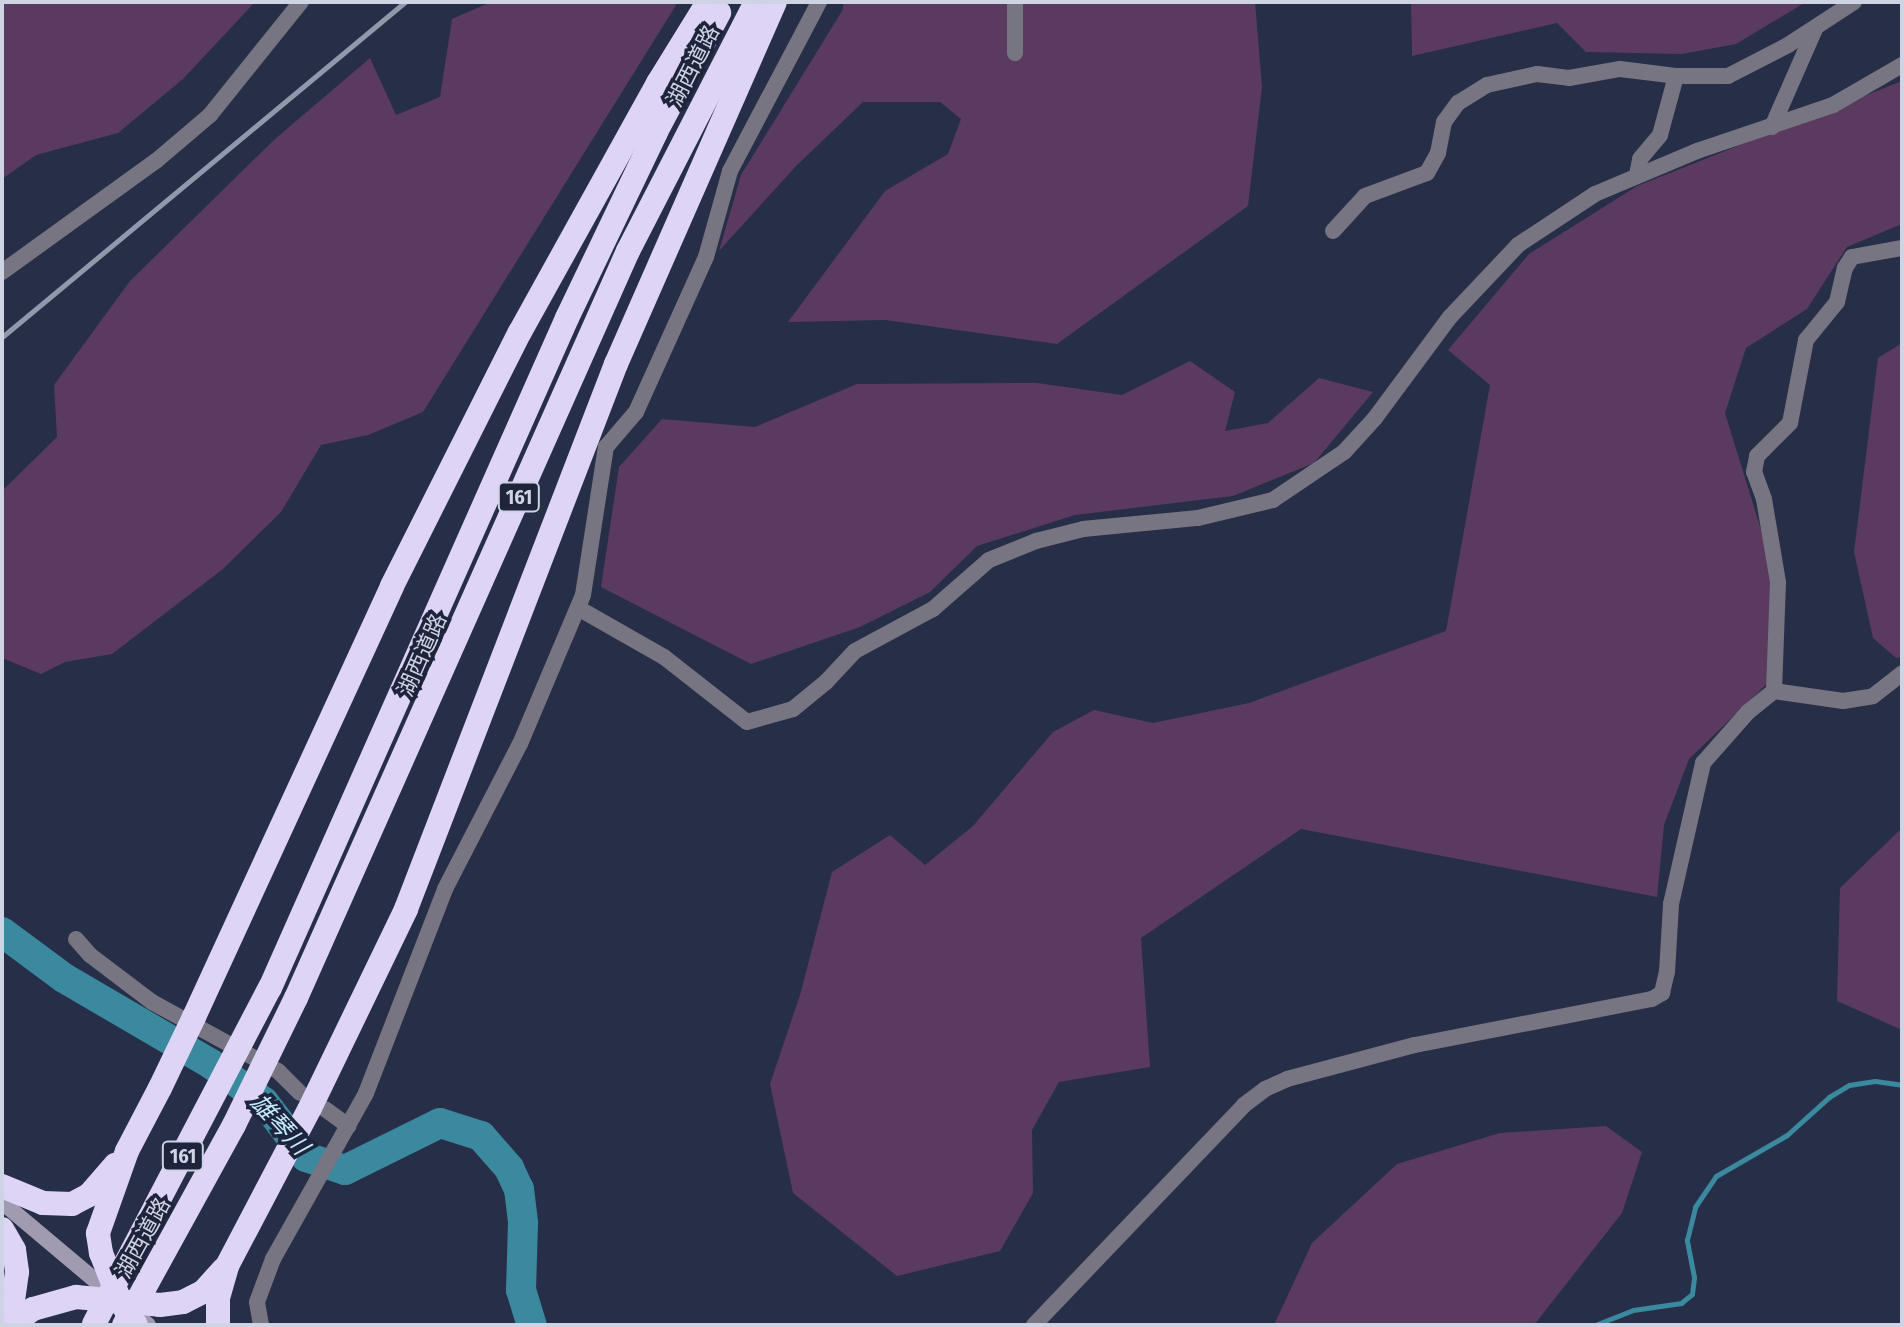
<!DOCTYPE html>
<meta charset="utf-8">
<style>
body{margin:0}
#map{position:relative;width:1904px;height:1327px;overflow:hidden;background:#272e47;font-family:"Fira Sans Condensed","Noto Sans JP",sans-serif}
div>[style]{position:absolute}
.green>*{inset:0;background:#5b3a5f}
.stream>*{height:5px;margin:-2.5px;padding:0 2.5px;transform-origin:2.5px;border-radius:2.5px;background:#3a899f}
.river>*{height:30px;margin:-15px;padding:0 15px;transform-origin:15px;border-radius:15px;background:#3a899f}
.minor>*{height:16px;margin:-8px;padding:0 8px;transform-origin:8px;border-radius:8px;background:#787582}
.tertiary>*{height:16px;margin:-8px;padding:0 8px;transform-origin:8px;border-radius:8px;background:#787582}
.secondary>*{height:16px;margin:-8px;padding:0 8px;transform-origin:8px;border-radius:8px;background:#a19bb1}
.motorway>*{height:24px;margin:-12px;padding:0 12px;transform-origin:12px;border-radius:12px;background:#ddd4f6}
.rail>*{height:5px;margin:-2.5px;padding:0 2.5px;transform-origin:2.5px;border-radius:2.5px;background:#9298ab}
.motorway-bridge>*{height:24px;margin:-12px;padding:0 12px;transform-origin:12px;border-radius:12px;background:#ddd4f6}
span{translate:-50% -50%;white-space:nowrap;text-align:center;line-height:1.15;-webkit-text-stroke:7px #1e243c;paint-order:stroke}
.shield-label span{padding:2px 6px;background:#1e243c;border:2px solid;border-radius:6px;-webkit-text-stroke-width:0}
.shield-label{font-size:20px;color:#cfd4e4;font-weight:700}
.street-label{font-size:22px;color:#cfd4e4}
.water-label{font-size:24px;color:#c4ecf9;font-style:italic}
.frame{position:absolute;inset:0;border:4px solid #cfd4e4;pointer-events:none}
</style>
<div id="map">
<div class="green">
<i style="clip-path:polygon(2px 2px,255px 2px,183px 79px,118px 133px,36px 155px,2px 179px)"></i>
<i style="clip-path:polygon(491px 2px,678px 2px,423px 412px,368px 435px,321px 445px,281px 512px,223px 569px,112px 654px,65px 662px,41px 674px,2px 658px,2px 491px,57px 437px,54px 385px,130px 281px,275px 139px,370px 58px,396px 115px,440px 97px,452px 19px)"></i>
<i style="clip-path:polygon(844px 2px,1255px 2px,1262px 87px,1248px 206px,1057px 344px,885px 320px,788px 322px,885px 191px,948px 154px,961px 119px,940px 102px,863px 102px,796px 166px,719px 251px,741px 175px,842px 11px)"></i>
<i style="clip-path:polygon(1411px 2px,1806px 2px,1736px 44px,1682px 54px,1586px 52px,1557px 23px,1412px 56px)"></i>
<i style="clip-path:polygon(1902px 81px,1902px 224px,1847px 247px,1807px 309px,1746px 348px,1725px 413px,1775px 575px,1771px 680px,1689px 759px,1664px 825px,1657px 897px,1301px 829px,1141px 938px,1150px 1067px,1059px 1082px,1032px 1130px,1033px 1193px,1000px 1251px,897px 1276px,793px 1193px,770px 1084px,800px 995px,832px 872px,890px 835px,925px 865px,973px 826px,1053px 732px,1094px 710px,1153px 723px,1249px 703px,1446px 631px,1490px 385px,1448px 350px,1529px 254px,1637px 186px)"></i>
<i style="clip-path:polygon(1902px 343px,1902px 657px,1896px 658px,1873px 638px,1854px 552px,1878px 358px)"></i>
<i style="clip-path:polygon(1190px 361px,1235px 392px,1225px 431px,1268px 423px,1319px 378px,1373px 392px,1314px 463px,1233px 496px,1075px 515px,977px 546px,930px 592px,860px 627px,751px 664px,601px 587px,619px 467px,662px 419px,755px 427px,857px 384px,1037px 383px,1122px 395px)"></i>
<i style="clip-path:polygon(1902px 828px,1902px 1030px,1837px 1001px,1840px 888px)"></i>
<i style="clip-path:polygon(1606px 1126px,1642px 1152px,1622px 1213px,1534px 1325px,1274px 1325px,1312px 1243px,1397px 1164px,1500px 1133px)"></i>
</div>
<div class="stream">
<i style="left:1595px;top:1325px;width:41px;rotate:-21.5deg"></i>
<i style="left:1633px;top:1310px;width:49px;rotate:-8.3deg"></i>
<i style="left:1681px;top:1303px;width:14px;rotate:-39deg"></i>
<i style="left:1692px;top:1294px;width:17px;rotate:-83deg"></i>
<i style="left:1694px;top:1277px;width:38px;rotate:-101deg"></i>
<i style="left:1687px;top:1240px;width:34px;rotate:-76deg"></i>
<i style="left:1695px;top:1207px;width:37px;rotate:-56deg"></i>
<i style="left:1716px;top:1176px;width:82px;rotate:-30deg"></i>
<i style="left:1787px;top:1135px;width:57px;rotate:-42.1deg"></i>
<i style="left:1829px;top:1097px;width:23px;rotate:-31deg"></i>
<i style="left:1849px;top:1085px;width:26px;rotate:-9deg"></i>
<i style="left:1875px;top:1081px;width:27px;rotate:8deg"></i>
</div>
<div class="river">
<i style="left:2px;top:932px;width:77px;rotate:36.6deg"></i>
<i style="left:64px;top:978px;width:170px;rotate:30.3deg"></i>
<i style="left:211px;top:1064px;width:65px;rotate:35.6deg"></i>
<i style="left:264px;top:1102px;width:69px;rotate:52.6deg"></i>
<i style="left:306px;top:1157px;width:41px;rotate:18.4deg"></i>
<i style="left:345px;top:1170px;width:106px;rotate:-26.3deg"></i>
<i style="left:440px;top:1123px;width:43px;rotate:17.6deg"></i>
<i style="left:481px;top:1136px;width:43px;rotate:48.8deg"></i>
<i style="left:509px;top:1168px;width:23px;rotate:65deg"></i>
<i style="left:519px;top:1189px;width:34px;rotate:83deg"></i>
<i style="left:523px;top:1223px;width:67px;rotate:91.7deg"></i>
<i style="left:521px;top:1290px;width:37px;rotate:73deg"></i>
</div>
<div class="minor">
<i style="left:1015px;top:2px;width:51px;rotate:90deg"></i>
<i style="left:1772px;top:127px;width:107px;rotate:-66.3deg"></i>
<i style="left:1637px;top:175px;width:16px;rotate:-79deg"></i>
<i style="left:1640px;top:159px;width:31px;rotate:-50deg"></i>
<i style="left:1660px;top:135px;width:61px;rotate:-74.8deg"></i>
<i style="left:1333px;top:231px;width:47px;rotate:-47.6deg"></i>
<i style="left:1365px;top:196px;width:66px;rotate:-20.4deg"></i>
<i style="left:1427px;top:173px;width:23px;rotate:-61deg"></i>
<i style="left:1438px;top:153px;width:32px;rotate:-79deg"></i>
<i style="left:1444px;top:122px;width:24px;rotate:-54deg"></i>
<i style="left:1458px;top:103px;width:34px;rotate:-32deg"></i>
<i style="left:1487px;top:85px;width:51px;rotate:-12.4deg"></i>
<i style="left:1537px;top:74px;width:32px;rotate:7deg"></i>
<i style="left:1569px;top:78px;width:52px;rotate:-10deg"></i>
<i style="left:1620px;top:69px;width:56px;rotate:7.1deg"></i>
<i style="left:1676px;top:76px;width:52px"></i>
<i style="left:1728px;top:76px;width:68px;rotate:-27.3deg"></i>
<i style="left:1788px;top:45px;width:79px;rotate:-33.1deg"></i>
<i style="left:578px;top:608px;width:99px;rotate:29.7deg"></i>
<i style="left:664px;top:657px;width:105px;rotate:38.1deg"></i>
<i style="left:747px;top:722px;width:48px;rotate:-15.8deg"></i>
<i style="left:793px;top:709px;width:43px;rotate:-39.3deg"></i>
<i style="left:826px;top:682px;width:42px;rotate:-46.9deg"></i>
<i style="left:855px;top:651px;width:89px;rotate:-28.3deg"></i>
<i style="left:933px;top:609px;width:74px;rotate:-41.2deg"></i>
<i style="left:989px;top:560px;width:51px;rotate:-22deg"></i>
<i style="left:1036px;top:541px;width:49px;rotate:-14.3deg"></i>
<i style="left:1083px;top:529px;width:116px;rotate:-5.5deg"></i>
<i style="left:1198px;top:518px;width:77px;rotate:-13.5deg"></i>
<i style="left:1273px;top:500px;width:86px;rotate:-34.1deg"></i>
<i style="left:1344px;top:452px;width:46px;rotate:-47.6deg"></i>
<i style="left:1375px;top:418px;width:126px;rotate:-53.4deg"></i>
<i style="left:1450px;top:317px;width:99px;rotate:-46.6deg"></i>
<i style="left:1518px;top:245px;width:92px;rotate:-33.5deg"></i>
<i style="left:1595px;top:194px;width:111px;rotate:-22.9deg"></i>
<i style="left:1697px;top:151px;width:144px;rotate:-18.7deg"></i>
<i style="left:1833px;top:105px;width:80px;rotate:-30.1deg"></i>
<i style="left:1774px;top:691px;width:109px;rotate:-87.9deg"></i>
<i style="left:1778px;top:582px;width:84px;rotate:-99.6deg"></i>
<i style="left:1764px;top:499px;width:29px;rotate:-110deg"></i>
<i style="left:1754px;top:472px;width:16px;rotate:-79deg"></i>
<i style="left:1757px;top:456px;width:47px;rotate:-45deg"></i>
<i style="left:1790px;top:423px;width:85px;rotate:-79.1deg"></i>
<i style="left:1806px;top:340px;width:49px;rotate:-50.8deg"></i>
<i style="left:1837px;top:302px;width:35px;rotate:-77deg"></i>
<i style="left:1845px;top:268px;width:13px;rotate:-58deg"></i>
<i style="left:1852px;top:257px;width:51px;rotate:-10.2deg"></i>
<i style="left:76px;top:939px;width:21px;rotate:49deg"></i>
<i style="left:90px;top:955px;width:78px;rotate:37.2deg"></i>
<i style="left:152px;top:1002px;width:144px;rotate:28.7deg"></i>
<i style="left:278px;top:1071px;width:31px;rotate:45deg"></i>
<i style="left:325px;top:1109px;width:29px;rotate:36deg"></i>
<i style="left:261px;top:1325px;width:23px;rotate:-100deg"></i>
<i style="left:257px;top:1302px;width:46px;rotate:-69.6deg"></i>
<i style="left:273px;top:1259px;width:190px;rotate:-60.7deg"></i>
<i style="left:366px;top:1093px;width:219px;rotate:-68.8deg"></i>
<i style="left:445px;top:889px;width:163px;rotate:-62.7deg"></i>
<i style="left:520px;top:744px;width:162px;rotate:-67.1deg"></i>
<i style="left:583px;top:595px;width:150px;rotate:-81.2deg"></i>
<i style="left:606px;top:447px;width:46px;rotate:-49.4deg"></i>
<i style="left:636px;top:412px;width:170px;rotate:-65.7deg"></i>
<i style="left:706px;top:257px;width:89px;rotate:-74.4deg"></i>
<i style="left:730px;top:171px;width:191px;rotate:-62.2deg"></i>
<i style="left:1034px;top:1325px;width:304px;rotate:-46.3deg"></i>
<i style="left:1244px;top:1105px;width:26px;rotate:-37deg"></i>
<i style="left:1265px;top:1089px;width:24px;rotate:-24deg"></i>
<i style="left:1287px;top:1079px;width:132px;rotate:-14.9deg"></i>
<i style="left:1415px;top:1045px;width:241px;rotate:-11deg"></i>
<i style="left:1652px;top:999px;width:12px;rotate:-31deg"></i>
<i style="left:1662px;top:993px;width:22px;rotate:-77deg"></i>
<i style="left:1667px;top:972px;width:68px;rotate:-86.6deg"></i>
<i style="left:1671px;top:904px;width:145px;rotate:-77.2deg"></i>
<i style="left:1703px;top:763px;width:68px;rotate:-48.6deg"></i>
<i style="left:1748px;top:712px;width:33px;rotate:-39deg"></i>
<i style="left:1774px;top:691px;width:70px;rotate:8.2deg"></i>
<i style="left:1843px;top:701px;width:30px;rotate:-9deg"></i>
<i style="left:1873px;top:696px;width:37px;rotate:-38deg"></i>
</div>
<div class="tertiary">
<i style="left:2px;top:272px;width:190px;rotate:-35.8deg"></i>
<i style="left:156px;top:161px;width:71px;rotate:-40.4deg"></i>
<i style="left:210px;top:115px;width:145px;rotate:-51.2deg"></i>
</div>
<div class="secondary">
<i style="left:2px;top:1202px;width:191px;rotate:40.1deg"></i>
</div>
<div class="motorway">
<i style="left:270px;top:988px;width:733px;rotate:-66.09deg"></i>
<i style="left:567px;top:318px;width:206px;rotate:-64.4deg"></i>
<i style="left:656px;top:132px;width:135px;rotate:-62.1deg"></i>
<i style="left:296px;top:998px;width:817px;rotate:-66.04deg"></i>
<i style="left:628px;top:251px;width:280px;rotate:-62.8deg"></i>
<i style="left:194px;top:1017px;width:474px;rotate:-65.3deg"></i>
<i style="left:392px;top:586px;width:284px;rotate:-63.3deg"></i>
<i style="left:520px;top:332px;width:285px;rotate:-61deg"></i>
<i style="left:658px;top:83px;width:95px;rotate:-58.3deg"></i>
<i style="left:2px;top:1186px;width:44px;rotate:22.5deg"></i>
<i style="left:43px;top:1203px;width:29px;rotate:2deg"></i>
<i style="left:72px;top:1204px;width:19px;rotate:-28deg"></i>
<i style="left:89px;top:1195px;width:40px;rotate:-49deg"></i>
<i style="left:2px;top:1229px;width:24px;rotate:60deg"></i>
<i style="left:14px;top:1250px;width:22px;rotate:82deg"></i>
<i style="left:17px;top:1272px;width:27px;rotate:98deg"></i>
<i style="left:13px;top:1299px;width:27px;rotate:114deg"></i>
<i style="left:11px;top:1325px;width:27px;rotate:-36deg"></i>
<i style="left:33px;top:1309px;width:45px;rotate:-15.6deg"></i>
<i style="left:76px;top:1297px;width:84px;rotate:5.4deg"></i>
<i style="left:160px;top:1305px;width:23px;rotate:-7deg"></i>
<i style="left:183px;top:1302px;width:22px;rotate:-27deg"></i>
<i style="left:203px;top:1292px;width:30px;rotate:-48deg"></i>
<i style="left:136px;top:1325px;width:29px;rotate:-124deg"></i>
<i style="left:120px;top:1301px;width:52px;rotate:-111.6deg"></i>
<i style="left:101px;top:1253px;width:20px;rotate:-99deg"></i>
<i style="left:98px;top:1233px;width:87px;rotate:-70.5deg"></i>
<i style="left:127px;top:1151px;width:71px;rotate:-62.4deg"></i>
<i style="left:218px;top:1325px;width:27px;rotate:-90deg"></i>
<i style="left:218px;top:1298px;width:33px;rotate:-74deg"></i>
<i style="left:227px;top:1266px;width:178px;rotate:-62.3deg"></i>
<i style="left:310px;top:1108px;width:221px;rotate:-64.2deg"></i>
<i style="left:406px;top:909px;width:584px;rotate:-68.93deg"></i>
<i style="left:616px;top:364px;width:395px;rotate:-66.3deg"></i>
</div>
<div class="rail">
<i style="left:2px;top:337px;width:524px;rotate:-39.74deg"></i>
</div>
<div class="motorway-bridge">
<i style="left:160px;top:1088px;width:79px;rotate:-64.4deg"></i>
<i style="left:94px;top:1324px;width:379px;rotate:-62.4deg"></i>
<i style="left:124px;top:1325px;width:228px;rotate:-61.2deg"></i>
<i style="left:234px;top:1125px;width:141px;rotate:-64deg"></i>
</div>
<div class="shield-label">
<span style="left:519px;top:497px">161</span>
<span style="left:183px;top:1156px">161</span>
</div>
<div class="street-label">
<span style="left:693px;top:66px;rotate:-63deg">湖西道路</span>
<span style="left:422px;top:655px;rotate:-66deg">湖西道路</span>
<span style="left:143px;top:1238px;rotate:-61deg">湖西道路</span>
</div>
<div class="water-label">
<span style="left:279px;top:1125px;rotate:47deg">雄琴川</span>
</div>
<div class="frame"></div>
</div>
